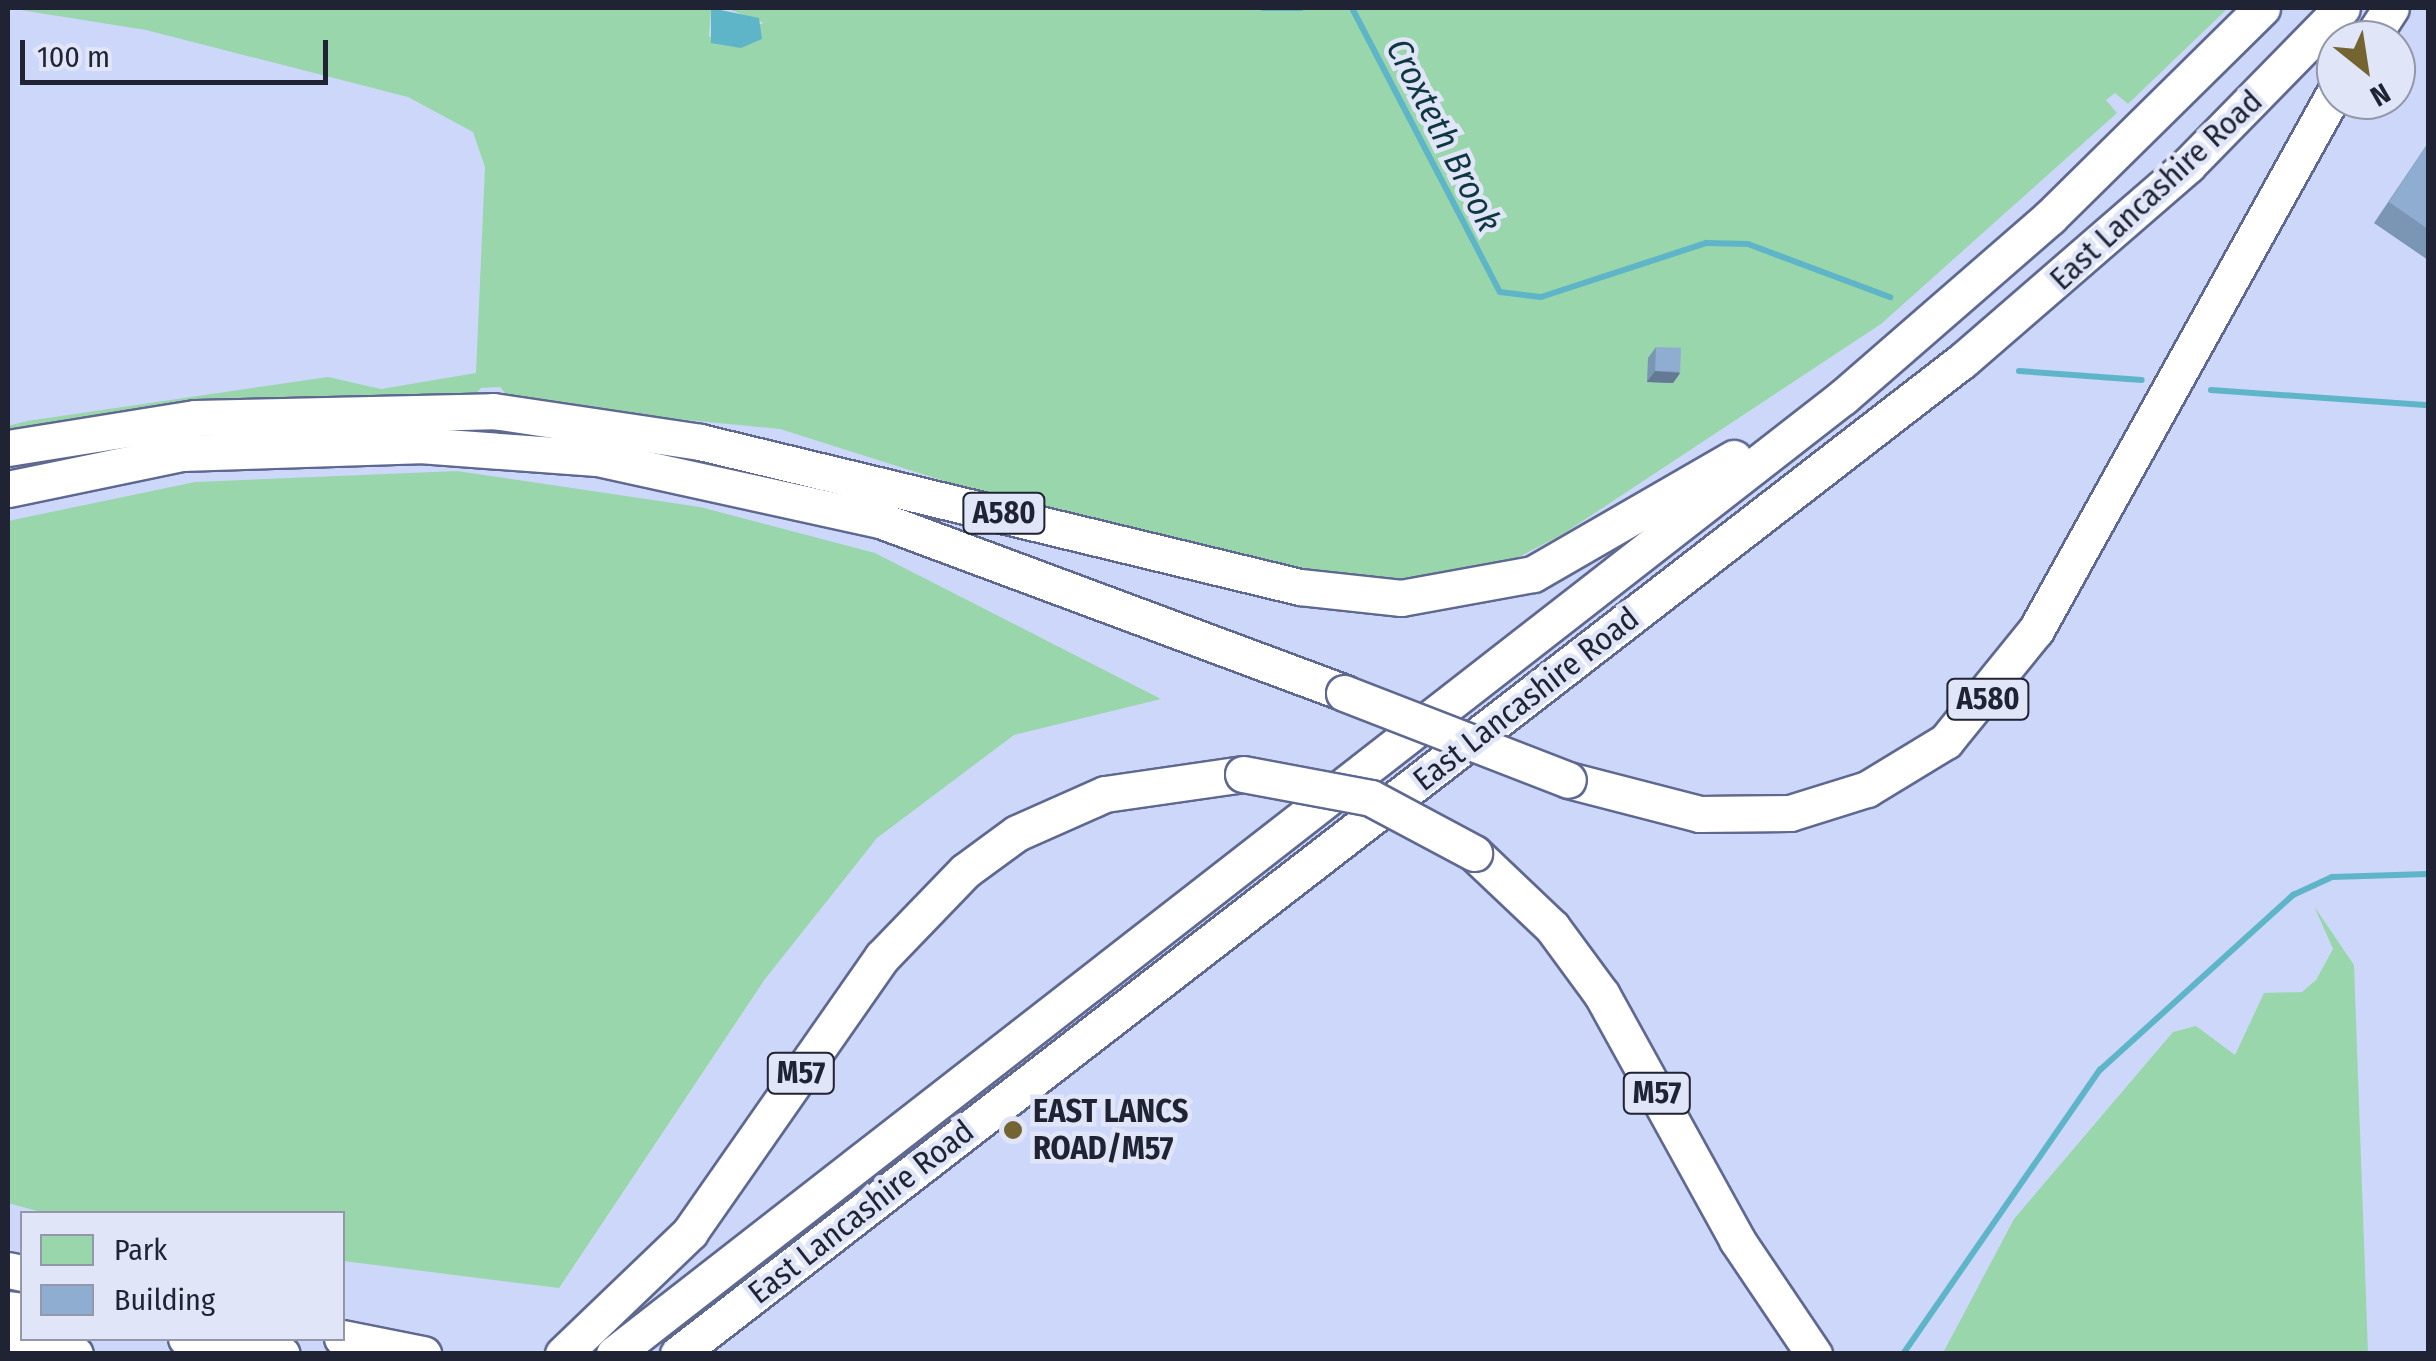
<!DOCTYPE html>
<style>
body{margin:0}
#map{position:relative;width:2436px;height:1361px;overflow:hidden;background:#cdd7fa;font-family:"Fira Sans Condensed",sans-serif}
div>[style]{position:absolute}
.green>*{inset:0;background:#9ad6ab}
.water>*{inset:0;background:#5fb5c8}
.stream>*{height:6px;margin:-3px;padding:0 3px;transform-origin:3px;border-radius:3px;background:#5fb5c8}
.roads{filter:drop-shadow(2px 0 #5f6990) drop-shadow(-2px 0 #5f6990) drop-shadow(0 2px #5f6990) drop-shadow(0 -2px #5f6990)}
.highway>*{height:35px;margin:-17.5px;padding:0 17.5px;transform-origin:17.5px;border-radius:17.5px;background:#fff}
.bridges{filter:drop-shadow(2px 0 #5f6990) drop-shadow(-2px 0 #5f6990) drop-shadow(0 2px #5f6990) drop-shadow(0 -2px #5f6990)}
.highway-bridge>*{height:35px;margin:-17.5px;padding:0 17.5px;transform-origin:17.5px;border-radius:17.5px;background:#fff}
.wall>*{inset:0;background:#7b95b4}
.shaded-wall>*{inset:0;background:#647992}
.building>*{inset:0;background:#8fadd1;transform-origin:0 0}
.dots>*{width:28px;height:28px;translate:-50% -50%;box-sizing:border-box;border:5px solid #e0e5f7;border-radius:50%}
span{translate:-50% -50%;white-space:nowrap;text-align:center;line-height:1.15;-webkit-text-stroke:9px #e0e5f7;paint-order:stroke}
.shield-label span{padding:2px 8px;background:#e0e5f7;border:2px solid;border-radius:8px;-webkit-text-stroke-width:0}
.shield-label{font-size:30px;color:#1f2333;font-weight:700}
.street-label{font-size:32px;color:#1f2333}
.poi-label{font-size:32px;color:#1f2333;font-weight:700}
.left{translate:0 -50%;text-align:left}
.water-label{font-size:35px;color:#0e3840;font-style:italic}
.frame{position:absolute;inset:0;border:10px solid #1f2333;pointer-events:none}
.legend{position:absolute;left:20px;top:1211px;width:325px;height:130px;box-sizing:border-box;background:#e0e5f7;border:2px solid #9397a9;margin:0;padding:12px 18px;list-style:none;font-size:30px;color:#1f2333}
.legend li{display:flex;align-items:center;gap:20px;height:50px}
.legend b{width:50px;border:2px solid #9397a9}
.north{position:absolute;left:2316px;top:20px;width:100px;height:100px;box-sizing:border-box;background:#e0e5f7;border:2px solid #9397a9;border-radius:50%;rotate:150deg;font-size:28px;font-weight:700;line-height:40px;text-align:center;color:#1f2333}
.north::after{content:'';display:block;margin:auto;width:35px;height:45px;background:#736432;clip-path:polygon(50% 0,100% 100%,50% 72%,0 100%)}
.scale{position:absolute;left:20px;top:40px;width:308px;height:45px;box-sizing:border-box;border:5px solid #1f2333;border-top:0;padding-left:12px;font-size:30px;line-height:35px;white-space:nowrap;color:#1f2333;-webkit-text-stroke:8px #e0e5f7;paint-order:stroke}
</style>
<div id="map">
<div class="green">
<i style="clip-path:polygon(8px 8px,711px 8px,709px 37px,764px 23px,726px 8px,2228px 8px,2128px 104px,2115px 93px,2106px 100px,2117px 113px,1881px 324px,1563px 534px,1469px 583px,1341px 582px,1001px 499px,780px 429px,514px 403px,500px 387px,481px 388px,468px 402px,8px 441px,8px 426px,27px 421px,328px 377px,381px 389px,476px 373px,485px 167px,473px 132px,408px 97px,146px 30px)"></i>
<i style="clip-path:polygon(457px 471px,700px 507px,875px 553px,1161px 699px,1014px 735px,877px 838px,765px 979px,559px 1288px,343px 1261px,342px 1214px,48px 1214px,8px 1203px,8px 521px,195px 482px)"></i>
<i style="clip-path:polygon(2314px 906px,2354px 965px,2368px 1353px,1943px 1353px,2014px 1219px,2173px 1032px,2196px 1026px,2235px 1055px,2264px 993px,2302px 992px,2316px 980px,2333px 949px)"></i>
</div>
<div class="water">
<i style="clip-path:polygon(711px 8px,759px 18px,762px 39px,741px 48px,711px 43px)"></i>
</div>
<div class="stream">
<i style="left:1263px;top:8px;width:38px"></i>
<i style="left:1352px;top:8px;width:320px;rotate:62.5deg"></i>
<i style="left:1500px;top:292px;width:41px;rotate:7deg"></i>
<i style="left:1541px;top:297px;width:174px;rotate:-18.1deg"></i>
<i style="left:1706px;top:243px;width:42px;rotate:1.4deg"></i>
<i style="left:1748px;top:244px;width:152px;rotate:20.5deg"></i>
<i style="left:2019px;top:371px;width:123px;rotate:4.2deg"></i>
<i style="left:2211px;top:390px;width:218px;rotate:4deg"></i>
<i style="left:1903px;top:1354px;width:346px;rotate:-55.3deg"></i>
<i style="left:2100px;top:1070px;width:261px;rotate:-42.2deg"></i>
<i style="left:2293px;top:895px;width:43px;rotate:-24.8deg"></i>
<i style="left:2332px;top:877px;width:96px;rotate:-1.8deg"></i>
</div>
<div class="roads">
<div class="highway">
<i style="left:2370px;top:40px;width:38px;rotate:-57deg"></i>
<i style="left:8px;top:448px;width:189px;rotate:-9.1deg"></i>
<i style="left:195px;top:418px;width:298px;rotate:-1.3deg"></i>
<i style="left:493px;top:411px;width:209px;rotate:8.5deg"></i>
<i style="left:700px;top:442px;width:617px;rotate:13.59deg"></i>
<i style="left:1300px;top:587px;width:102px;rotate:6.2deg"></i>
<i style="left:1401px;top:598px;width:134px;rotate:-10.3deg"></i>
<i style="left:1533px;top:574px;width:232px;rotate:-30deg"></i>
<i style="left:8px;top:489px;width:178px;rotate:-11.7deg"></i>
<i style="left:182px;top:453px;width:237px;rotate:-1.9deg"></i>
<i style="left:419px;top:445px;width:178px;rotate:4.2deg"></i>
<i style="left:597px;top:458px;width:290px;rotate:12.4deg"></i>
<i style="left:880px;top:520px;width:495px;rotate:20.4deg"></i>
<i style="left:1568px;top:780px;width:135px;rotate:14.5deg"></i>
<i style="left:1699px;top:814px;width:91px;rotate:-0.6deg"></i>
<i style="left:1790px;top:813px;width:81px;rotate:-17.3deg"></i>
<i style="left:1867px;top:789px;width:92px;rotate:-31.3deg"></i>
<i style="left:1946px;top:741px;width:143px;rotate:-51deg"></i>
<i style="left:2036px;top:630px;width:618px;rotate:-60.95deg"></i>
<i style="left:1474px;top:853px;width:108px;rotate:43.5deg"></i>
<i style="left:1552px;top:927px;width:84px;rotate:53.7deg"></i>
<i style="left:1602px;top:995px;width:280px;rotate:61.1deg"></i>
<i style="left:1737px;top:1240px;width:138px;rotate:56deg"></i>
<i style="left:8px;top:1270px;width:14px;rotate:12deg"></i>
<i style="left:8px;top:1309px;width:14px;rotate:8deg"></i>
<i style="left:186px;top:1338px;width:97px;rotate:9.5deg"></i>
<i style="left:342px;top:1338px;width:83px;rotate:11.2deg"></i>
<i style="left:8px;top:1342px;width:68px;rotate:10.2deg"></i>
<i style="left:563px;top:1354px;width:176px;rotate:-43.8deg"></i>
<i style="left:690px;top:1232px;width:335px;rotate:-55.1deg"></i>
<i style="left:882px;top:957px;width:120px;rotate:-46deg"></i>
<i style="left:965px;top:871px;width:64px;rotate:-36.2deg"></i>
<i style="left:1017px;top:833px;width:96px;rotate:-23.9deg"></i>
<i style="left:1105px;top:794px;width:139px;rotate:-8.2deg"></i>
<i style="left:614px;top:1354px;width:1558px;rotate:-37.91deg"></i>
<i style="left:1843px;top:397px;width:274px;rotate:-41deg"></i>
<i style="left:2050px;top:217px;width:298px;rotate:-44.6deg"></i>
<i style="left:678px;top:1354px;width:1623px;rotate:-37.72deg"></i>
<i style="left:1962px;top:361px;width:299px;rotate:-40.9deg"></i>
<i style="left:2188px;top:165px;width:220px;rotate:-45.6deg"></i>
</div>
</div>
<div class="bridges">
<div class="highway-bridge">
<i style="left:1344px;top:693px;width:240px;rotate:21.2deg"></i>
<i style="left:1243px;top:774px;width:130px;rotate:10.6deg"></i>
<i style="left:1371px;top:798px;width:117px;rotate:28.1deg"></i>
</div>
</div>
<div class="wall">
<i style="clip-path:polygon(2428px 143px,2428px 260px,2374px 223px)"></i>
<i style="clip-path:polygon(1656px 347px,1680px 373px,1673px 383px,1647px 382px,1648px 358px)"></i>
</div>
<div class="shaded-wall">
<i style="clip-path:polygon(1655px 371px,1680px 373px,1673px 383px,1647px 382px)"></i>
</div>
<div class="building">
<i style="clip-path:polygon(2428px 143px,2428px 229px,2389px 202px)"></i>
<i style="left:1656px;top:347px;width:25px;height:24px;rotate:2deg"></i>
</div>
<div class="dots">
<i style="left:1013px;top:1130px;background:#736432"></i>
</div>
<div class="shield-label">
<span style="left:1004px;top:513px">A580</span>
<span style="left:1988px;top:699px">A580</span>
<span style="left:801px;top:1073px">M57</span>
<span style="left:1657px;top:1093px">M57</span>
</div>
<div class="street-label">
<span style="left:2156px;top:190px;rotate:-43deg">East Lancashire Road</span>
<span style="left:1526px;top:699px;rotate:-38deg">East Lancashire Road</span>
<span style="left:861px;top:1212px;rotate:-38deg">East Lancashire Road</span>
</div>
<div class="poi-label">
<span class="left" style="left:1033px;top:1130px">EAST LANCS<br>ROAD/M57</span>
</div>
<div class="water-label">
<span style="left:1444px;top:135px;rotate:63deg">Croxteth Brook</span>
</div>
<div class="frame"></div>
<ul class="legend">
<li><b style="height:28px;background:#9ad6ab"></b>Park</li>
<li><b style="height:28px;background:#8fadd1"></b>Building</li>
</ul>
<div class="north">N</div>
<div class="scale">100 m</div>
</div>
